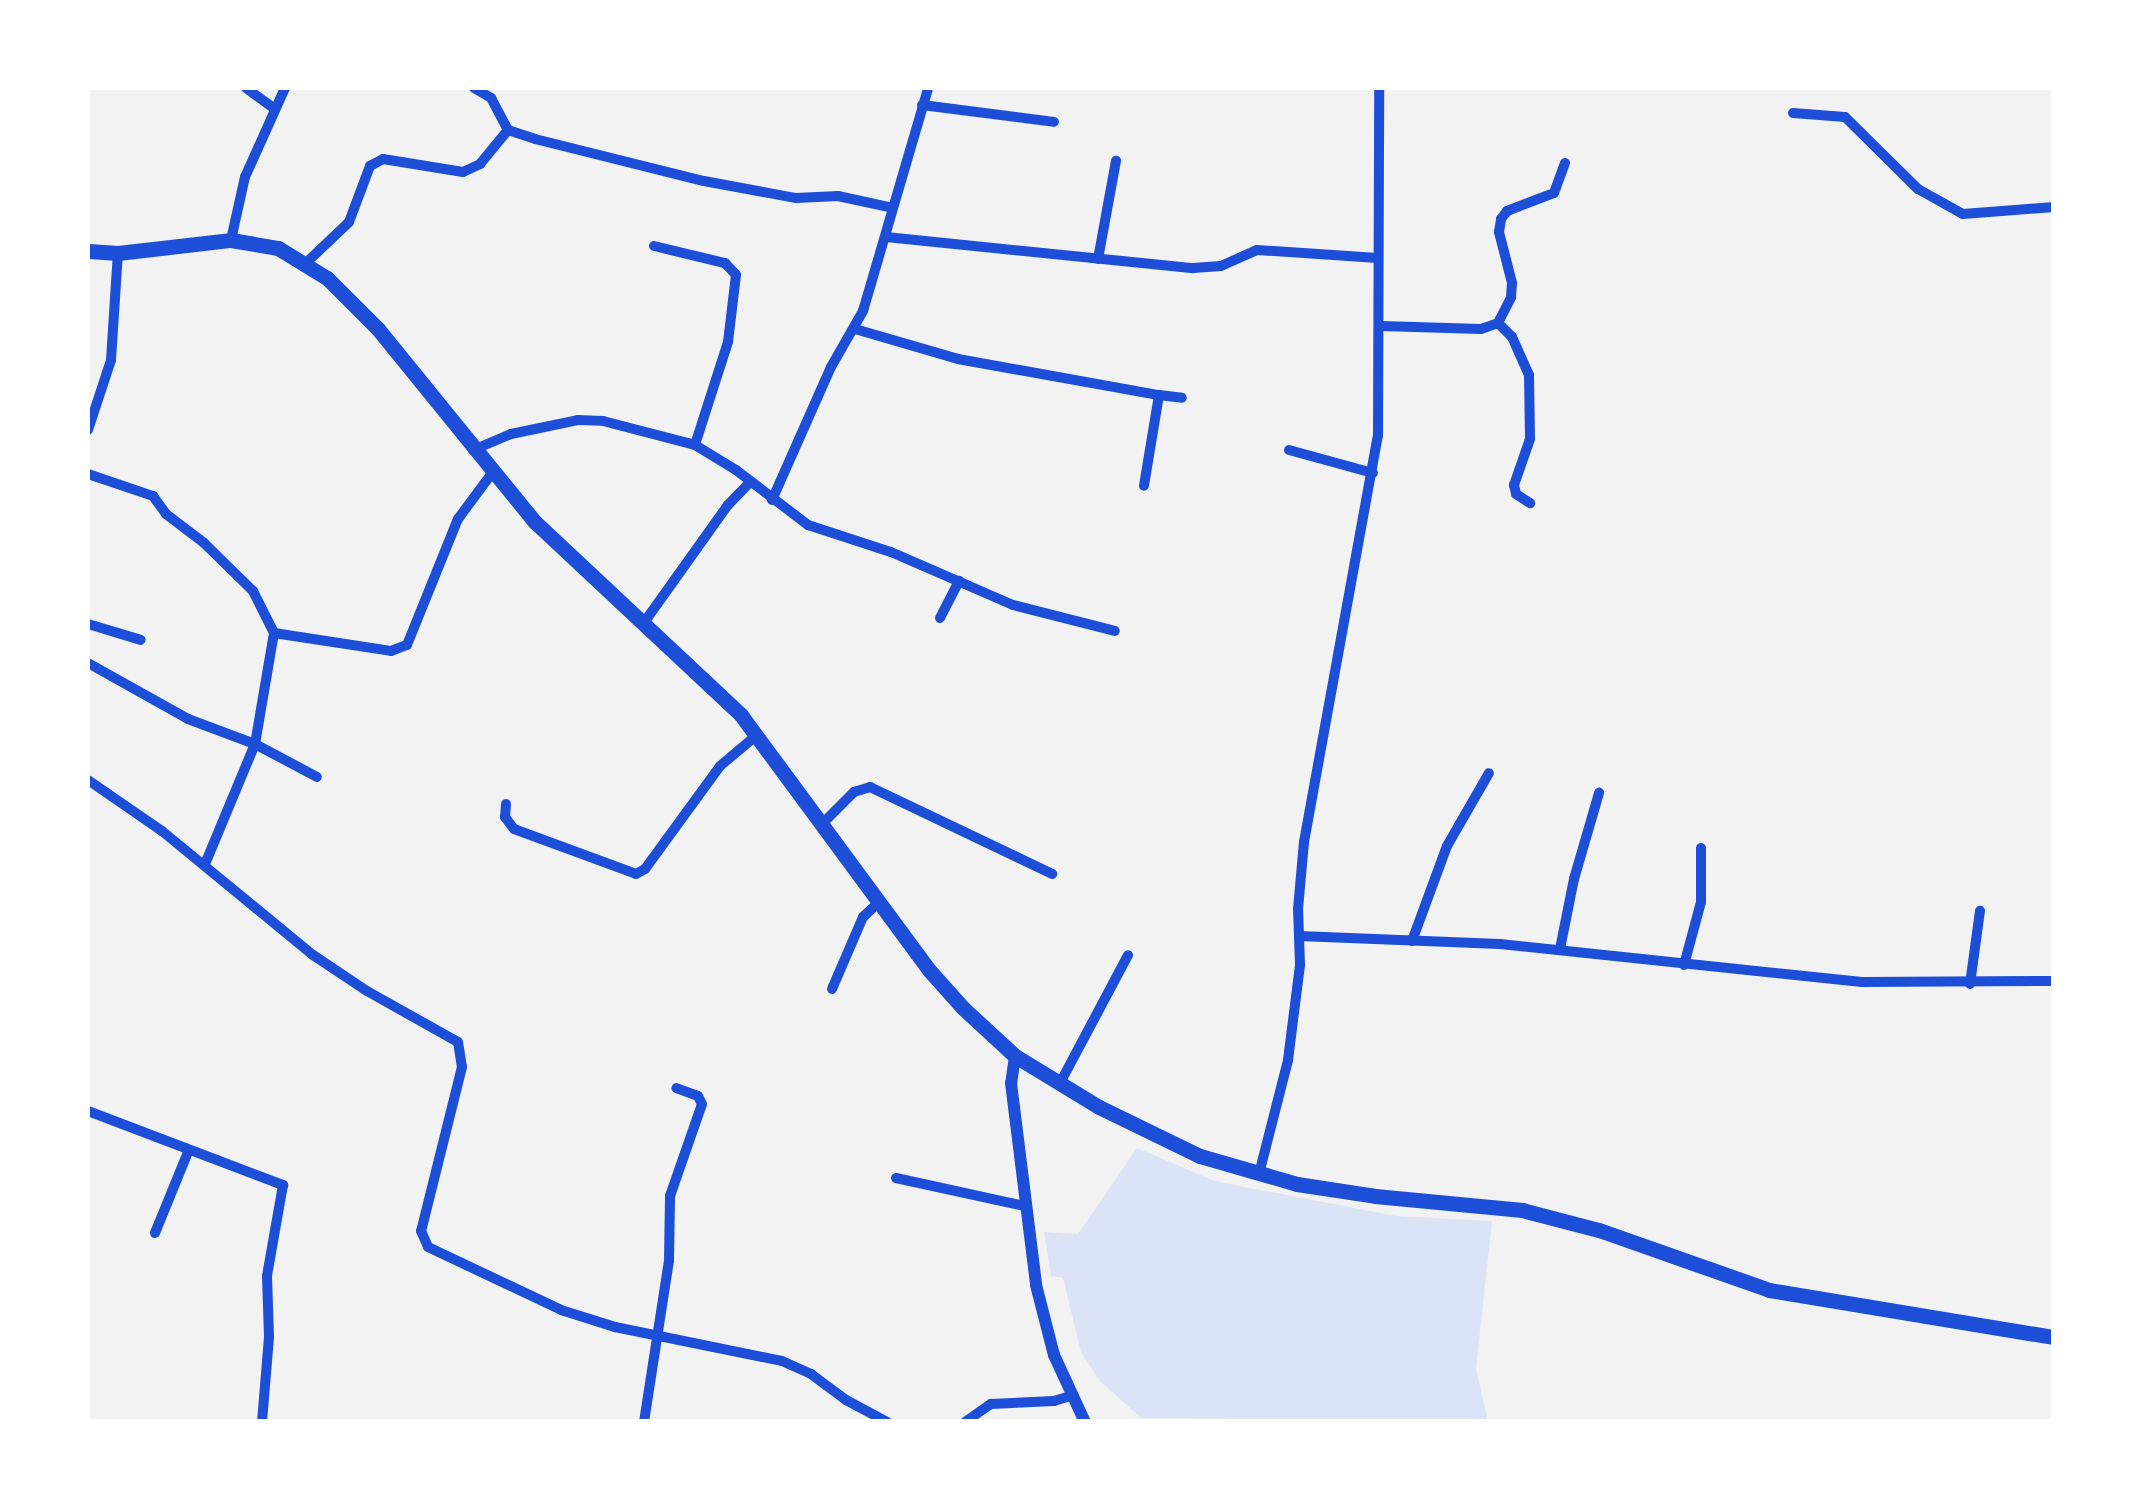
<!DOCTYPE html>
<style>
body{margin:0}
#map{position:relative;width:2141px;height:1509px;overflow:hidden;background:#f2f2f2;font-family:Lato,sans-serif}
div>[style]{position:absolute}
.green>*{inset:0;background:#dbe4f7}
.minor>*{height:10px;margin:-5px;padding:0 5px;transform-origin:5px;border-radius:5px;background:#1d4ed8}
.tertiary>*{height:12px;margin:-6px;padding:0 6px;transform-origin:6px;border-radius:6px;background:#1d4ed8}
.primary>*{height:15px;margin:-7.5px;padding:0 7.5px;transform-origin:7.5px;border-radius:7.5px;background:#1d4ed8}
span{translate:-50% -50%;white-space:nowrap;text-align:center;line-height:1.15;-webkit-text-stroke:8px #fff;paint-order:stroke}
.frame{position:absolute;inset:0;border:90px solid #fff;pointer-events:none}
</style>
<div id="map">
<div class="green">
<i style="clip-path:polygon(1137px 1148px,1214px 1181px,1396px 1216px,1492px 1221px,1476px 1369px,1488px 1421px,1141px 1418px,1100px 1381px,1081px 1352px,1063px 1278px,1051px 1276px,1044px 1232px,1078px 1234px)"></i>
</div>
<div class="minor">
<i style="left:246px;top:88px;width:36px;rotate:36deg"></i>
<i style="left:474px;top:88px;width:20px;rotate:30deg"></i>
<i style="left:491px;top:98px;width:36px;rotate:62deg"></i>
<i style="left:508px;top:130px;width:28px;rotate:18deg"></i>
<i style="left:535px;top:139px;width:174px;rotate:14deg"></i>
<i style="left:704px;top:181px;width:94px;rotate:10.5deg"></i>
<i style="left:796px;top:198px;width:42px;rotate:-2.7deg"></i>
<i style="left:838px;top:196px;width:56px;rotate:12.3deg"></i>
<i style="left:922px;top:105px;width:133px;rotate:7.3deg"></i>
<i style="left:1793px;top:113px;width:52px;rotate:4.4deg"></i>
<i style="left:1845px;top:117px;width:103px;rotate:44.6deg"></i>
<i style="left:1918px;top:189px;width:51px;rotate:29.1deg"></i>
<i style="left:1963px;top:214px;width:91px;rotate:-4.4deg"></i>
<i style="left:886px;top:237px;width:309px;rotate:5.8deg"></i>
<i style="left:1193px;top:268px;width:28px;rotate:-4deg"></i>
<i style="left:1221px;top:266px;width:39px;rotate:-24deg"></i>
<i style="left:1257px;top:250px;width:121px;rotate:3.8deg"></i>
<i style="left:231px;top:240px;width:65px;rotate:-77.5deg"></i>
<i style="left:245px;top:177px;width:98px;rotate:-65.8deg"></i>
<i style="left:654px;top:246px;width:73px;rotate:13.5deg"></i>
<i style="left:725px;top:263px;width:16px;rotate:47deg"></i>
<i style="left:736px;top:275px;width:67px;rotate:96.8deg"></i>
<i style="left:728px;top:342px;width:108px;rotate:107.8deg"></i>
<i style="left:1098px;top:259px;width:100px;rotate:-79.6deg"></i>
<i style="left:306px;top:263px;width:59px;rotate:-43.6deg"></i>
<i style="left:349px;top:222px;width:60px;rotate:-69.4deg"></i>
<i style="left:370px;top:166px;width:15px;rotate:-28deg"></i>
<i style="left:383px;top:159px;width:81px;rotate:9.2deg"></i>
<i style="left:463px;top:172px;width:19px;rotate:-25deg"></i>
<i style="left:480px;top:164px;width:44px;rotate:-50.5deg"></i>
<i style="left:1498px;top:323px;width:20px;rotate:45deg"></i>
<i style="left:1512px;top:337px;width:42px;rotate:65.9deg"></i>
<i style="left:1529px;top:375px;width:64px;rotate:89.1deg"></i>
<i style="left:1530px;top:439px;width:49px;rotate:109.2deg"></i>
<i style="left:1514px;top:485px;width:9px;rotate:77deg"></i>
<i style="left:1516px;top:494px;width:17px;rotate:33deg"></i>
<i style="left:1381px;top:326px;width:100px;rotate:1.7deg"></i>
<i style="left:1481px;top:329px;width:18px;rotate:-19deg"></i>
<i style="left:1498px;top:323px;width:29px;rotate:-63deg"></i>
<i style="left:1511px;top:297px;width:14px;rotate:-86deg"></i>
<i style="left:1512px;top:283px;width:53px;rotate:-104.3deg"></i>
<i style="left:1499px;top:232px;width:13px;rotate:-81deg"></i>
<i style="left:1501px;top:219px;width:10px;rotate:-53deg"></i>
<i style="left:1507px;top:211px;width:50px;rotate:-21deg"></i>
<i style="left:1554px;top:193px;width:32px;rotate:-70deg"></i>
<i style="left:855px;top:329px;width:107px;rotate:16.2deg"></i>
<i style="left:958px;top:359px;width:204px;rotate:10.2deg"></i>
<i style="left:1159px;top:395px;width:92px;rotate:99.4deg"></i>
<i style="left:1159px;top:395px;width:23px;rotate:7deg"></i>
<i style="left:88px;top:430px;width:74px;rotate:-71.8deg"></i>
<i style="left:111px;top:360px;width:107px;rotate:-86.3deg"></i>
<i style="left:473px;top:450px;width:41px;rotate:-22.8deg"></i>
<i style="left:511px;top:434px;width:68px;rotate:-11.8deg"></i>
<i style="left:578px;top:420px;width:25px;rotate:2deg"></i>
<i style="left:603px;top:421px;width:95px;rotate:14.6deg"></i>
<i style="left:695px;top:445px;width:48px;rotate:31.4deg"></i>
<i style="left:736px;top:470px;width:91px;rotate:37.4deg"></i>
<i style="left:808px;top:525px;width:87px;rotate:18deg"></i>
<i style="left:891px;top:552px;width:133px;rotate:23.5deg"></i>
<i style="left:1013px;top:605px;width:105px;rotate:14.3deg"></i>
<i style="left:1289px;top:450px;width:87px;rotate:15.3deg"></i>
<i style="left:88px;top:474px;width:69px;rotate:18.7deg"></i>
<i style="left:153px;top:496px;width:22px;rotate:54deg"></i>
<i style="left:166px;top:514px;width:48px;rotate:37.3deg"></i>
<i style="left:204px;top:543px;width:69px;rotate:44.4deg"></i>
<i style="left:253px;top:591px;width:47px;rotate:63.4deg"></i>
<i style="left:274px;top:633px;width:113px;rotate:99.7deg"></i>
<i style="left:255px;top:744px;width:130px;rotate:112.6deg"></i>
<i style="left:772px;top:500px;width:145px;rotate:-66.1deg"></i>
<i style="left:831px;top:367px;width:64px;rotate:-60.3deg"></i>
<i style="left:863px;top:311px;width:232px;rotate:-73.7deg"></i>
<i style="left:940px;top:618px;width:42px;rotate:-62.8deg"></i>
<i style="left:88px;top:624px;width:55px;rotate:16.8deg"></i>
<i style="left:643px;top:624px;width:146px;rotate:-54.5deg"></i>
<i style="left:728px;top:505px;width:33px;rotate:-46deg"></i>
<i style="left:274px;top:633px;width:118px;rotate:8.7deg"></i>
<i style="left:391px;top:651px;width:17px;rotate:-21deg"></i>
<i style="left:407px;top:645px;width:136px;rotate:-68deg"></i>
<i style="left:458px;top:519px;width:57px;rotate:-53.5deg"></i>
<i style="left:88px;top:663px;width:115px;rotate:29.2deg"></i>
<i style="left:188px;top:719px;width:72px;rotate:20.5deg"></i>
<i style="left:255px;top:744px;width:70px;rotate:28deg"></i>
<i style="left:88px;top:780px;width:90px;rotate:34.6deg"></i>
<i style="left:162px;top:831px;width:195px;rotate:39.4deg"></i>
<i style="left:313px;top:955px;width:65px;rotate:33.7deg"></i>
<i style="left:367px;top:991px;width:104px;rotate:29.3deg"></i>
<i style="left:458px;top:1042px;width:25px;rotate:81deg"></i>
<i style="left:462px;top:1067px;width:169px;rotate:104deg"></i>
<i style="left:421px;top:1231px;width:17px;rotate:66deg"></i>
<i style="left:428px;top:1247px;width:147px;rotate:25.3deg"></i>
<i style="left:561px;top:1310px;width:57px;rotate:17.5deg"></i>
<i style="left:615px;top:1327px;width:170px;rotate:11.5deg"></i>
<i style="left:782px;top:1361px;width:32px;rotate:24deg"></i>
<i style="left:811px;top:1374px;width:44px;rotate:36.6deg"></i>
<i style="left:846px;top:1400px;width:47px;rotate:28.2deg"></i>
<i style="left:506px;top:804px;width:13px;rotate:94deg"></i>
<i style="left:505px;top:817px;width:15px;rotate:53deg"></i>
<i style="left:514px;top:829px;width:130px;rotate:20.2deg"></i>
<i style="left:636px;top:874px;width:10px;rotate:-29deg"></i>
<i style="left:645px;top:869px;width:127px;rotate:-53.9deg"></i>
<i style="left:720px;top:766px;width:48px;rotate:-40deg"></i>
<i style="left:821px;top:825px;width:47px;rotate:-45deg"></i>
<i style="left:854px;top:792px;width:17px;rotate:-17deg"></i>
<i style="left:870px;top:787px;width:202px;rotate:25.5deg"></i>
<i style="left:1299px;top:936px;width:201px;rotate:2.3deg"></i>
<i style="left:1500px;top:944px;width:364px;rotate:6deg"></i>
<i style="left:1862px;top:982px;width:192px;rotate:-0.3deg"></i>
<i style="left:1412px;top:941px;width:101px;rotate:-69.8deg"></i>
<i style="left:1447px;top:846px;width:84px;rotate:-60.1deg"></i>
<i style="left:1560px;top:949px;width:71px;rotate:-78.7deg"></i>
<i style="left:1574px;top:879px;width:90px;rotate:-73.8deg"></i>
<i style="left:1684px;top:965px;width:65px;rotate:-74.9deg"></i>
<i style="left:1701px;top:902px;width:54px;rotate:-90deg"></i>
<i style="left:1970px;top:984px;width:74px;rotate:-82.2deg"></i>
<i style="left:832px;top:989px;width:78px;rotate:-66.7deg"></i>
<i style="left:863px;top:917px;width:22px;rotate:-43deg"></i>
<i style="left:1059px;top:1085px;width:147px;rotate:-62deg"></i>
<i style="left:88px;top:1111px;width:209px;rotate:20.8deg"></i>
<i style="left:283px;top:1185px;width:92px;rotate:100deg"></i>
<i style="left:267px;top:1276px;width:61px;rotate:88.1deg"></i>
<i style="left:269px;top:1337px;width:85px;rotate:94.7deg"></i>
<i style="left:1259px;top:1174px;width:118px;rotate:-75.7deg"></i>
<i style="left:1288px;top:1060px;width:96px;rotate:-82.8deg"></i>
<i style="left:1300px;top:965px;width:56px;rotate:-92deg"></i>
<i style="left:1298px;top:909px;width:67px;rotate:-84.9deg"></i>
<i style="left:1304px;top:842px;width:414px;rotate:-79.7deg"></i>
<i style="left:1378px;top:435px;width:347px;rotate:-89.8deg"></i>
<i style="left:896px;top:1178px;width:131px;rotate:12.3deg"></i>
<i style="left:155px;top:1233px;width:87px;rotate:-67.8deg"></i>
<i style="left:644px;top:1422px;width:163px;rotate:-81.2deg"></i>
<i style="left:669px;top:1261px;width:65px;rotate:-89.1deg"></i>
<i style="left:670px;top:1196px;width:97px;rotate:-70.8deg"></i>
<i style="left:702px;top:1104px;width:9px;rotate:-117deg"></i>
<i style="left:698px;top:1096px;width:23px;rotate:-160deg"></i>
<i style="left:965px;top:1422px;width:32px;rotate:-35deg"></i>
<i style="left:991px;top:1404px;width:63px;rotate:-2.7deg"></i>
<i style="left:1054px;top:1401px;width:17px;rotate:-17deg"></i>
</div>
<div class="tertiary">
<i style="left:1015px;top:1056px;width:27px;rotate:98deg"></i>
<i style="left:1011px;top:1083px;width:204px;rotate:82.9deg"></i>
<i style="left:1036px;top:1285px;width:72px;rotate:75.6deg"></i>
<i style="left:1054px;top:1355px;width:74px;rotate:65.2deg"></i>
</div>
<div class="primary">
<i style="left:88px;top:251px;width:30px;rotate:4deg"></i>
<i style="left:118px;top:253px;width:114px;rotate:-6.6deg"></i>
<i style="left:231px;top:240px;width:48px;rotate:9.7deg"></i>
<i style="left:278px;top:248px;width:57px;rotate:31.5deg"></i>
<i style="left:327px;top:278px;width:72px;rotate:45deg"></i>
<i style="left:378px;top:329px;width:249px;rotate:50.9deg"></i>
<i style="left:535px;top:522px;width:282px;rotate:43.1deg"></i>
<i style="left:741px;top:715px;width:317px;rotate:53.6deg"></i>
<i style="left:929px;top:970px;width:51px;rotate:48.2deg"></i>
<i style="left:963px;top:1008px;width:71px;rotate:42.7deg"></i>
<i style="left:1015px;top:1056px;width:98px;rotate:31.3deg"></i>
<i style="left:1099px;top:1107px;width:112px;rotate:25.9deg"></i>
<i style="left:1200px;top:1156px;width:101px;rotate:16.1deg"></i>
<i style="left:1297px;top:1184px;width:79px;rotate:8.7deg"></i>
<i style="left:1375px;top:1196px;width:148px;rotate:5.4deg"></i>
<i style="left:1522px;top:1210px;width:80px;rotate:14.6deg"></i>
<i style="left:1599px;top:1230px;width:180px;rotate:19.4deg"></i>
<i style="left:1769px;top:1290px;width:289px;rotate:9.4deg"></i>
</div>
<div class="frame"></div>
</div>
